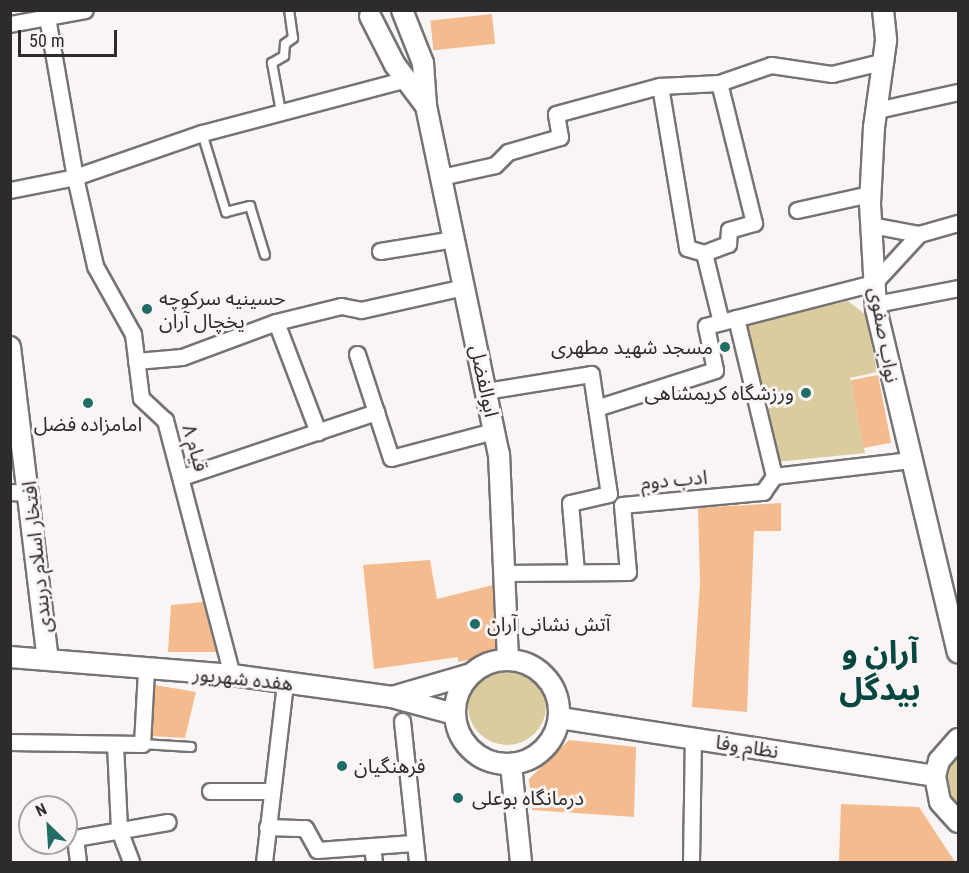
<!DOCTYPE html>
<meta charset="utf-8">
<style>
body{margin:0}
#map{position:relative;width:969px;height:873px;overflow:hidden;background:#faf5f5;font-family:"Roboto Condensed","Noto Sans Arabic",sans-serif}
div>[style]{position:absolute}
.green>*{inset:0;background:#dbcca0}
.round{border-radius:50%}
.building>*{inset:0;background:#f4bb8e;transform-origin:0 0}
.roads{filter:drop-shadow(2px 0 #777373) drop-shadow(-2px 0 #777373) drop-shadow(0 2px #777373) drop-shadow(0 -2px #777373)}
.lane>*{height:8px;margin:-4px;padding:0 4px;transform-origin:4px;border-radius:4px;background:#fff}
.street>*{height:15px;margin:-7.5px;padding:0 7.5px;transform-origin:7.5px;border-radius:7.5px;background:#fff}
.secondary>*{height:20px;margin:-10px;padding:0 10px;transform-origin:10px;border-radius:10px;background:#fff}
.secondary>.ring{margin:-10px;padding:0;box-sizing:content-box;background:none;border:20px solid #fff;border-radius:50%}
.dots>*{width:16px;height:16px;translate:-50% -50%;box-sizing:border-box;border:3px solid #faf5f5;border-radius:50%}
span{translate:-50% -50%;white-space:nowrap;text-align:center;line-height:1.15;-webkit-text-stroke:6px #faf5f5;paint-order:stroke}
.poi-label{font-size:20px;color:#2d2b2b}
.left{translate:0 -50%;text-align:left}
.right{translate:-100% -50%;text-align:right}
.street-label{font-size:20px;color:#2d2b2b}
.town-label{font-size:32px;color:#054641;font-weight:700}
.frame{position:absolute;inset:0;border:12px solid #2d2b2b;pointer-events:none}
.north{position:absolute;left:18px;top:795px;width:60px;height:60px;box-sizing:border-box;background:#faf5f5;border:2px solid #a8a4a4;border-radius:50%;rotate:335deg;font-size:16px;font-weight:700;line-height:24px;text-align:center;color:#2d2b2b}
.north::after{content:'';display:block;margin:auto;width:21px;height:27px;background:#226c66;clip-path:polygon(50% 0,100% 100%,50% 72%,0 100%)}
.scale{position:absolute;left:18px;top:30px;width:99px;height:27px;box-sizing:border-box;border:3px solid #2d2b2b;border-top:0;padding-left:8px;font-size:18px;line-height:21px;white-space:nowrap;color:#2d2b2b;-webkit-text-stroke:4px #faf5f5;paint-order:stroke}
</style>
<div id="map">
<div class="green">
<i style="clip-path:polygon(848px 301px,866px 315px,877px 372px,850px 378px,865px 453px,776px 462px,743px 326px)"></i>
<i class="round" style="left:468px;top:667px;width:78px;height:78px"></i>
<i style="clip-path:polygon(958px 751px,958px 807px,944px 781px,949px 763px)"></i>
</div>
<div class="building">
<i style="left:492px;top:14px;width:30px;height:62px;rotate:84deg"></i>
<i style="left:878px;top:375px;width:69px;height:28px;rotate:79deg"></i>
<i style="clip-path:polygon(781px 503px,781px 531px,754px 531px,747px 712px,692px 707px,700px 583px,698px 508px)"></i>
<i style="clip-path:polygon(430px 560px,437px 599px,493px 585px,496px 654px,458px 662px,458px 657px,374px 669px,363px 565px)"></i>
<i style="clip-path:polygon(203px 602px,216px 652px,168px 652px,171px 605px)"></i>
<i style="clip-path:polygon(155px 685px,196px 692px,185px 738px,152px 736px)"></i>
<i style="clip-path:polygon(569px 740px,636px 747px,634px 817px,532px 810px,529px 779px)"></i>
<i style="clip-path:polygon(841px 804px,919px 807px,955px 862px,839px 862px)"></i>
</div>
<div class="roads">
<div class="lane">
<i style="left:281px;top:112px;width:50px;rotate:-100.4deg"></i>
<i style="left:272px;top:63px;width:14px;rotate:-30deg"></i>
<i style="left:284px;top:56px;width:12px;rotate:-85deg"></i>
<i style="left:285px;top:44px;width:10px;rotate:-37deg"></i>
<i style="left:293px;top:38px;width:28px;rotate:-98deg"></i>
<i style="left:202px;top:133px;width:83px;rotate:73.1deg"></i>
<i style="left:226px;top:212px;width:25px;rotate:-14deg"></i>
<i style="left:250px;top:206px;width:51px;rotate:73deg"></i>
<i style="left:142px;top:744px;width:49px;rotate:3.5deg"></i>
</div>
<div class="street">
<i style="left:47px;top:17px;width:162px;rotate:80.1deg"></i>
<i style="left:75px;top:177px;width:91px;rotate:77.3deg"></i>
<i style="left:95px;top:266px;width:78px;rotate:60.8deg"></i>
<i style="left:133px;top:334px;width:64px;rotate:82.9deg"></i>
<i style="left:141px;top:398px;width:33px;rotate:43deg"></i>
<i style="left:165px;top:420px;width:264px;rotate:75.3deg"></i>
<i style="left:10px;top:24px;width:76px;rotate:-10.6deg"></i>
<i style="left:660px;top:86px;width:164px;rotate:80.5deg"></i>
<i style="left:687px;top:248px;width:18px;rotate:16deg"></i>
<i style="left:704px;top:253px;width:71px;rotate:76.2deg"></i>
<i style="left:877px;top:110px;width:83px;rotate:-12.5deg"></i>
<i style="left:441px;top:177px;width:55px;rotate:-12.5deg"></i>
<i style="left:495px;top:165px;width:18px;rotate:-45deg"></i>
<i style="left:508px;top:152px;width:54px;rotate:-16.1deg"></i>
<i style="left:560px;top:137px;width:23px;rotate:-100deg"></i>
<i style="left:556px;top:114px;width:108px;rotate:-15.1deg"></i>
<i style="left:660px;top:86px;width:59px;rotate:-2.9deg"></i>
<i style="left:719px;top:83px;width:55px;rotate:-19.1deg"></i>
<i style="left:771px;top:65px;width:62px;rotate:8.4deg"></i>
<i style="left:832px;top:74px;width:55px;rotate:-13.8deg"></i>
<i style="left:10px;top:190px;width:66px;rotate:-11.3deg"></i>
<i style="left:75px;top:177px;width:134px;rotate:-19.1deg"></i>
<i style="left:202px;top:133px;width:211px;rotate:-14.8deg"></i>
<i style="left:797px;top:210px;width:75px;rotate:-12.4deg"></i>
<i style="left:871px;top:225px;width:49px;rotate:10.6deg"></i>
<i style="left:380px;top:251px;width:75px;rotate:-9.2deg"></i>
<i style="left:704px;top:253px;width:26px;rotate:-21deg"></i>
<i style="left:728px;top:244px;width:14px;rotate:-86deg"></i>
<i style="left:729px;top:230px;width:26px;rotate:-16deg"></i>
<i style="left:754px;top:223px;width:144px;rotate:-104deg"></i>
<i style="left:876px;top:304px;width:84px;rotate:-11deg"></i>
<i style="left:736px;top:318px;width:163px;rotate:76.5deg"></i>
<i style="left:276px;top:322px;width:118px;rotate:69.1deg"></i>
<i style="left:357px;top:354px;width:109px;rotate:71.9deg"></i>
<i style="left:391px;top:458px;width:106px;rotate:-14.7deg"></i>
<i style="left:136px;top:361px;width:46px;rotate:-5deg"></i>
<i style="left:182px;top:357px;width:100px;rotate:-20.4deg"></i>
<i style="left:276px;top:322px;width:67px;rotate:-13.8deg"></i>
<i style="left:341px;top:306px;width:20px;rotate:11deg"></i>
<i style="left:361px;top:310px;width:106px;rotate:-12.6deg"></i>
<i style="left:486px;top:391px;width:106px;rotate:-9.2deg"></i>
<i style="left:591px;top:374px;width:121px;rotate:81.5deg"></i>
<i style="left:609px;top:494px;width:40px;rotate:167deg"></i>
<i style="left:570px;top:503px;width:69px;rotate:85deg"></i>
<i style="left:596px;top:408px;width:125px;rotate:-17.7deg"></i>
<i style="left:715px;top:370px;width:45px;rotate:-101.6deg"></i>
<i style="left:706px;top:326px;width:173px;rotate:-14.4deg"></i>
<i style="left:874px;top:283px;width:67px;rotate:-47.4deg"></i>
<i style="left:919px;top:234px;width:41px;rotate:-15.8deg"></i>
<i style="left:182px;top:477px;width:205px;rotate:-18.5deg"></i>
<i style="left:10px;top:492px;width:20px;rotate:3deg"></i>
<i style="left:504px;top:573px;width:124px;rotate:-0.5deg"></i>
<i style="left:628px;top:572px;width:67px;rotate:-95.1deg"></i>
<i style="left:622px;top:505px;width:142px;rotate:-5.3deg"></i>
<i style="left:763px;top:492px;width:19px;rotate:-55deg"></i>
<i style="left:774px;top:476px;width:137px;rotate:-6.7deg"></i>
<i style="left:402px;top:721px;width:142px;rotate:83.9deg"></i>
<i style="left:10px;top:742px;width:132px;rotate:0.9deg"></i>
<i style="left:142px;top:744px;width:73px;rotate:-86.9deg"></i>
<i style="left:115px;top:744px;width:86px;rotate:87.3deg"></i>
<i style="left:119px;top:830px;width:34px;rotate:69deg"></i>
<i style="left:210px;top:791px;width:61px"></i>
<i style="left:267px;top:827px;width:38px;rotate:2deg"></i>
<i style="left:305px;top:828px;width:25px;rotate:61deg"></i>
<i style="left:317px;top:850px;width:96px;rotate:-4.2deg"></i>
<i style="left:372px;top:846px;width:16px;rotate:83deg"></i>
<i style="left:78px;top:862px;width:24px;rotate:-97deg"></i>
<i style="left:75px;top:838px;width:94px;rotate:-9.8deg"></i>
<i style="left:264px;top:862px;width:180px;rotate:-83.3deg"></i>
<i style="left:691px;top:862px;width:123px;rotate:-89.1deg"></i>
</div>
<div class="secondary">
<i style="left:402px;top:10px;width:57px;rotate:68.4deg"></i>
<i style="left:423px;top:63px;width:43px;rotate:86deg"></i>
<i style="left:426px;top:106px;width:356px;rotate:78.2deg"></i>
<i style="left:499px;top:454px;width:205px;rotate:87.5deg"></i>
<i style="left:883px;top:10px;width:31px;rotate:84deg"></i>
<i style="left:886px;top:41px;width:87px;rotate:97.9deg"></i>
<i style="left:874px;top:127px;width:77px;rotate:93deg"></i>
<i style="left:870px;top:204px;width:105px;rotate:86.7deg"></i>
<i style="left:876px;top:309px;width:353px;rotate:76.6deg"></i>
<i style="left:370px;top:16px;width:55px;rotate:63deg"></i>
<i style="left:395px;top:65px;width:51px;rotate:52.9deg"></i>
<i style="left:10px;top:347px;width:315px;rotate:83.1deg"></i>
<i style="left:10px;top:657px;width:223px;rotate:4.6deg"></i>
<i style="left:232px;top:675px;width:162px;rotate:7.8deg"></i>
<i style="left:392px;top:697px;width:82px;rotate:-16.2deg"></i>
<i class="ring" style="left:455px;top:660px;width:84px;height:84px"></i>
<i style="left:392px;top:697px;width:64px;rotate:15.3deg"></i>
<i style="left:560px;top:718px;width:379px;rotate:8.8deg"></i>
<i style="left:958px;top:739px;width:29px;rotate:131deg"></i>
<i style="left:939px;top:761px;width:16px;rotate:105deg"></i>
<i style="left:935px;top:776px;width:26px;rotate:79deg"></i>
<i style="left:940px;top:802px;width:27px;rotate:48deg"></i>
<i style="left:511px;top:765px;width:98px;rotate:84.1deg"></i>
</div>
</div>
<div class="dots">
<i style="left:147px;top:309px;background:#226c66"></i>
<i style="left:725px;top:347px;background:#226c66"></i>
<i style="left:806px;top:393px;background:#226c66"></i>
<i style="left:88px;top:403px;background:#226c66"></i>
<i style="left:475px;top:624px;background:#226c66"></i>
<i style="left:342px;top:766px;background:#226c66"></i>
<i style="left:458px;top:798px;background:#226c66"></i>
</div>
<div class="poi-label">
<span class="left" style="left:159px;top:310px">حسینیه سرکوچه<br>یخچال آران</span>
<span class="right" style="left:713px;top:347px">مسجد شهید مطهری</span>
<span class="right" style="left:794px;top:393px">ورزشگاه کریمشاهی</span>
<span style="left:88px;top:424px">امامزاده فضل</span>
<span class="left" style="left:487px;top:624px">آتش نشانی آران</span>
<span class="left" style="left:354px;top:766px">فرهنگیان</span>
<span class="left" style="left:472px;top:798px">درمانگاه بوعلی</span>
</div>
<div class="street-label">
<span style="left:884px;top:335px;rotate:80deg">نواب صفوی</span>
<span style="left:484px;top:381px;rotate:78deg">ابوالفضل</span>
<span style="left:195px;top:448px;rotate:74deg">قیام ۸</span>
<span style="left:674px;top:480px;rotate:-5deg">ادب دوم</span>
<span style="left:37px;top:557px;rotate:-96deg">افتخار اسلام دربندی</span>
<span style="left:243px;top:679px;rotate:6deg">هفده شهریور</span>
<span style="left:747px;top:747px;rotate:9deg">نظام وفا</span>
</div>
<div class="town-label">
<span style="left:880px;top:671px">آران و<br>بیدگل</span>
</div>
<div class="frame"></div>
<div class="north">N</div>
<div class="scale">50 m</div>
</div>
